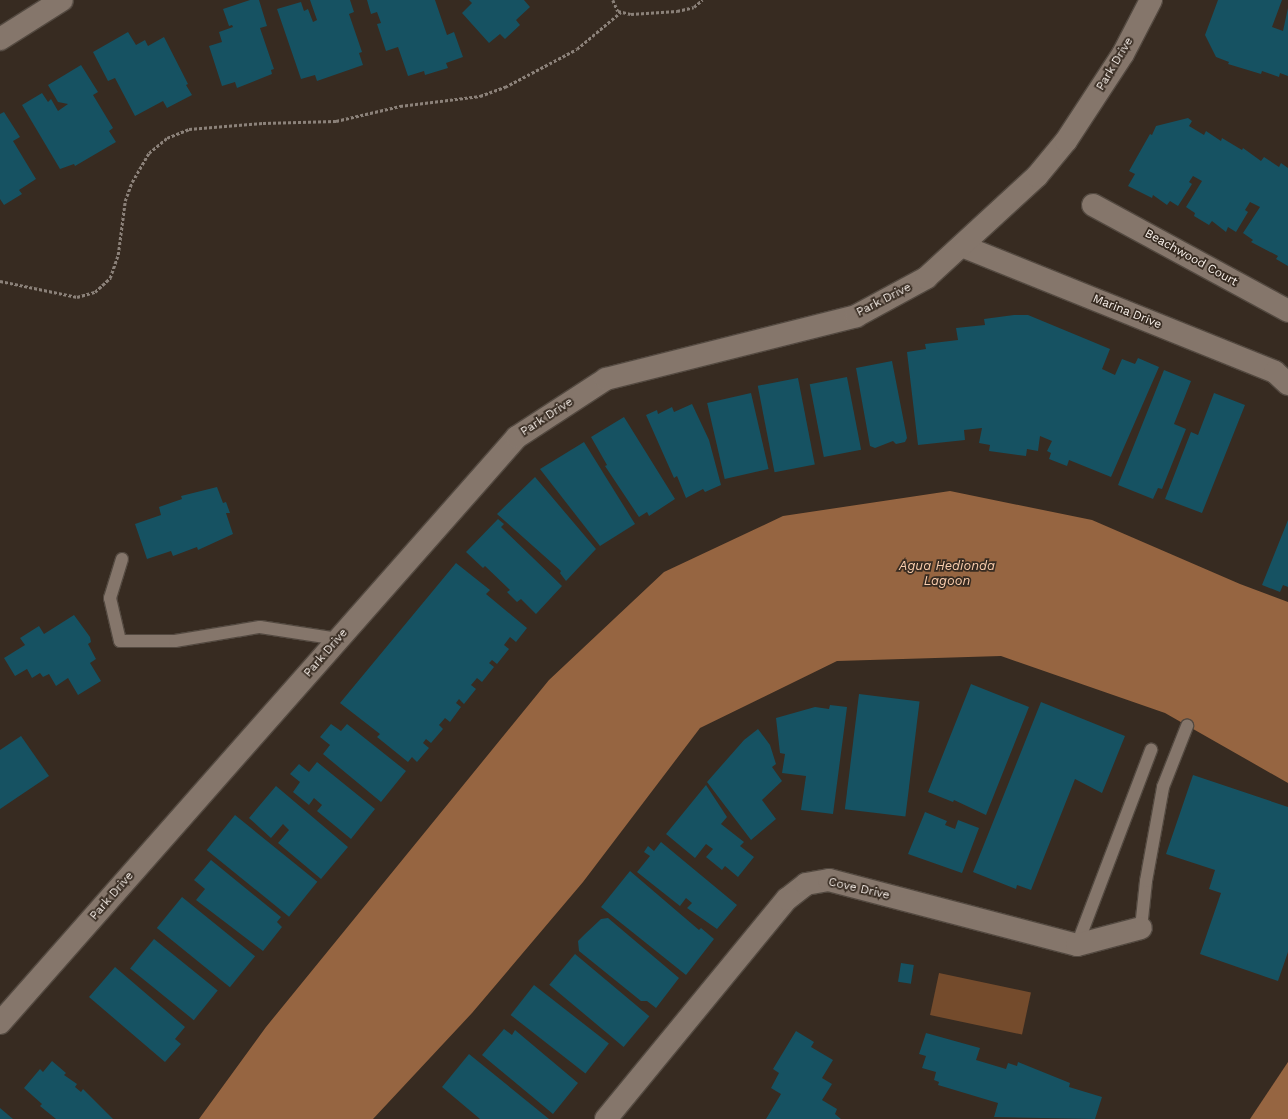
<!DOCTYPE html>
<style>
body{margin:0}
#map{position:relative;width:1288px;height:1119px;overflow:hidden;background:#372b21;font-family:"Work Sans",sans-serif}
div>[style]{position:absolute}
.green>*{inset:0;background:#744b2c;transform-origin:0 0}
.water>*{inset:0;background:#966541}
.building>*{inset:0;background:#165262;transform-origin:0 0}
.path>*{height:2.5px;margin-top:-1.25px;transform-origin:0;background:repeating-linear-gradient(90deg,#8b8179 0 3px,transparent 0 5px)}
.roads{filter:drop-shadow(1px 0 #534940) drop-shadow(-1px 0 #534940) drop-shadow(0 1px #534940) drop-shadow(0 -1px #534940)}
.service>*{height:12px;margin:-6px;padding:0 6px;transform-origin:6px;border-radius:6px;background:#85766b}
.minor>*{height:22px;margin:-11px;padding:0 11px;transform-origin:11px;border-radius:11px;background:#85766b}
.tertiary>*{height:22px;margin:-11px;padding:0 11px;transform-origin:11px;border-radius:11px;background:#85766b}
span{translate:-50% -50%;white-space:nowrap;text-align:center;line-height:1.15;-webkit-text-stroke:3.5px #372b21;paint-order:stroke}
.street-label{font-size:12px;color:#faf2ec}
.water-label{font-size:13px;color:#fbceae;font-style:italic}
</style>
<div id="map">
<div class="green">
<i style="left:939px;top:973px;width:94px;height:43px;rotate:12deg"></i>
</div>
<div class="water">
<i style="clip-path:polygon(950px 491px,1092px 520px,1240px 584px,1288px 602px,1288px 783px,1165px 713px,1001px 656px,837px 661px,700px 728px,583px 882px,472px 1013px,373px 1119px,199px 1119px,266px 1027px,549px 680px,664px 572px,783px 516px)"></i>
<i style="clip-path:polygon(1288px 1062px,1288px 1119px,1250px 1119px)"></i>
</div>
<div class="building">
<i style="clip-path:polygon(250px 0,259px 0,267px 26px,260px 28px,274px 69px,271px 70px,272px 74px,237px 88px,235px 82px,222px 86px,209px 46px,222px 42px,219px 32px,233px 27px,232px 25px,229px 26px,223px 9px)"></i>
<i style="clip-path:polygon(310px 0,350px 0,354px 12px,349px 14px,362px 52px,359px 53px,363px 65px,317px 81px,315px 75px,301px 79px,277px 9px,301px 2px,304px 11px,308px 9px,313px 22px,317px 20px)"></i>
<i style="clip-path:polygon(367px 0,435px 0,447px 35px,454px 32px,463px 57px,446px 63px,448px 68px,425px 75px,424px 71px,408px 76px,398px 47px,386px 51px,377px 24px,381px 23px,377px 12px,371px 14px)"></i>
<i style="clip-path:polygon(469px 0,524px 0,530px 7px,516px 20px,520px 25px,505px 39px,500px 34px,489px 43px,462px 13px,472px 3px)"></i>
<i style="clip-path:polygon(1218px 0,1282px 0,1272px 27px,1283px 31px,1288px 8px,1288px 76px,1280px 73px,1279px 77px,1262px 71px,1261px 74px,1228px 64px,1229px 62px,1216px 57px,1205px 35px)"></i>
<i style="clip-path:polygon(128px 32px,136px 45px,145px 40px,148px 46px,164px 37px,188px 84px,186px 85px,192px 95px,167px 108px,163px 101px,135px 116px,115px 78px,108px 81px,93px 52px)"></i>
<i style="clip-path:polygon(81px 65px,98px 92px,93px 95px,113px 128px,109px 131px,116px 142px,75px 166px,74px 164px,60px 169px,22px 105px,42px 93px,48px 102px,51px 99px,58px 111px,68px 104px,58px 102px,48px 85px)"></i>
<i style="clip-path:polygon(4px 112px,20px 137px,13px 141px,36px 179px,19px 190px,22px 194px,4px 205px,0 199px,0 114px)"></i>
<i style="clip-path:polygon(1188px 118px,1192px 121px,1189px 126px,1204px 135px,1206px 131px,1221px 141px,1222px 138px,1242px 150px,1243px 148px,1261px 161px,1264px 157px,1279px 167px,1281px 163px,1288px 168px,1288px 266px,1276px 259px,1278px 256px,1251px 242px,1253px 240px,1243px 233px,1260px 207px,1250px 202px,1245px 210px,1248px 212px,1236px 232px,1228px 227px,1226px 232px,1212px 221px,1209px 225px,1194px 216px,1195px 213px,1186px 207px,1202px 181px,1193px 176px,1189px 182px,1192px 184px,1178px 206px,1170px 201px,1167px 205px,1153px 195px,1152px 198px,1128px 186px,1135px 174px,1129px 171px,1150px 134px,1152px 135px,1156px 126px)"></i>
<i style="clip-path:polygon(1014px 315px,1028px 315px,1110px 349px,1102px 369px,1115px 375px,1122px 359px,1135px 364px,1138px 358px,1159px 367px,1111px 477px,1069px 460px,1067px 466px,1049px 459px,1051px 453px,1047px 451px,1052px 441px,1040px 436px,1038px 451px,1027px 449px,1026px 456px,989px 451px,990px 445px,979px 443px,982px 428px,964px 430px,965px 440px,918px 445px,907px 352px,926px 349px,925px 344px,958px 340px,956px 328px,985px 325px,984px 319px)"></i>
<i style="clip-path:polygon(892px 361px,907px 438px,905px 442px,896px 444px,893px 441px,875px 448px,870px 446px,856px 368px)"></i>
<i style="clip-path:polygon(1164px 370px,1191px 381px,1174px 424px,1186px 429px,1162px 489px,1158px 488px,1153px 499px,1118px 485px)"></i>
<i style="left:847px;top:377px;width:74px;height:38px;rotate:79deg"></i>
<i style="left:798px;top:378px;width:88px;height:41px;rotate:79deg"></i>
<i style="left:751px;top:393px;width:78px;height:45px;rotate:77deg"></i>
<i style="clip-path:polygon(1214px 393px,1245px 405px,1202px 513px,1165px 499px,1191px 432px,1198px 435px)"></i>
<i style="clip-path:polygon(692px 404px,709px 440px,721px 485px,705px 492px,703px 489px,686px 498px,677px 476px,674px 478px,646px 415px,657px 410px,658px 414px,672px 407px,674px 412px)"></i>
<i style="clip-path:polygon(624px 417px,675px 499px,649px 516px,647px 512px,639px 517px,605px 466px,607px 465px,591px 437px)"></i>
<i style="clip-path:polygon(584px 442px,635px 524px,600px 546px,540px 469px)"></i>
<i style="clip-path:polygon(535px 477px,596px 549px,566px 581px,560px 573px,561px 571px,497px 514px)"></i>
<i style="clip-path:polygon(217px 487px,223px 503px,226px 502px,230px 513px,226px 513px,233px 534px,198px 550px,197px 547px,173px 556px,171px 551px,147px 559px,135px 524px,161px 515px,159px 507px,182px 499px,181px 496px)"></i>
<i style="clip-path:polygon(498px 519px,504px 524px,501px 527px,562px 586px,536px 614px,521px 599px,517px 602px,507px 592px,510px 590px,485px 566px,483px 568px,466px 552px)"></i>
<i style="clip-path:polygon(1288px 520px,1288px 587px,1283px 585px,1280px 592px,1262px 585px)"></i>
<i style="clip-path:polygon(456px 563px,490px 590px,486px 594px,527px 628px,516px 642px,510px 637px,504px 645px,509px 649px,497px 664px,492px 660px,489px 663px,494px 667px,482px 682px,477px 678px,471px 685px,476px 689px,464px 704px,459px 699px,456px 703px,461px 707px,450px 722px,445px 718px,439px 725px,443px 729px,431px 743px,426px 739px,423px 743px,429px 748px,417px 762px,412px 757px,408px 762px,377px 737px,380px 734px,340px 703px)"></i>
<i style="clip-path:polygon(74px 615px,90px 637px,91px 642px,88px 644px,96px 659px,90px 663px,101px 681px,78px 695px,68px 678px,56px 686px,49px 674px,43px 677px,40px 673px,32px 678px,27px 669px,15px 676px,4px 658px,25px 645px,20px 638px,39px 626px,44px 634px)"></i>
<i style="clip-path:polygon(971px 684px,1029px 707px,986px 815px,954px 800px,953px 802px,928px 792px)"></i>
<i style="left:859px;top:694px;width:61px;height:116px;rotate:7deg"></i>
<i style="clip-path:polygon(1041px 702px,1125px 736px,1102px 793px,1075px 779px,1031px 890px,1017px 885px,1016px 889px,973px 872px)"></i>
<i style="clip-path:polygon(830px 705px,847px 707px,833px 814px,801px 810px,806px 776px,782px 773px,785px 754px,780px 753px,776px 718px,815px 707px,829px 709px)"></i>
<i style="clip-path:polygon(331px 724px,341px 731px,347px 724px,406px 771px,381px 802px,323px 754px,330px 745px,320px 737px)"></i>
<i style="clip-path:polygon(758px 729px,770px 745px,776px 764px,772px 767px,782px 781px,762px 800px,776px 819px,751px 840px,707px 782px,744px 740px)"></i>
<i style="clip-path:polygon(21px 736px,49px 776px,0 809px,0 750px)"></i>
<i style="clip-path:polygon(317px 762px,375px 809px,351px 839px,317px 811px,322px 805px,314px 798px,309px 805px,293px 792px,300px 782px,290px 774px,299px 764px,309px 772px)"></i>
<i style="clip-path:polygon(1193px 775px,1288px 807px,1288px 952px,1278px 981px,1200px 954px,1221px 893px,1209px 889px,1215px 870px,1166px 854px)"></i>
<i style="clip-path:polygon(706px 785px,727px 817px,721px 824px,744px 842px,740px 846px,754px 857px,738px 877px,725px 866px,722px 870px,706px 857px,713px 849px,706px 844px,695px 858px,666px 834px)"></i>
<i style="clip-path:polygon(276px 786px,348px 847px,321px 879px,278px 843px,289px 830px,283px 824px,271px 838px,249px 818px)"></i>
<i style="clip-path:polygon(925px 812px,947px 821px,945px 825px,955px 829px,958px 820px,979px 828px,962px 873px,908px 854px)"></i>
<i style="left:235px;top:815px;width:106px;height:45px;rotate:39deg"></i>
<i style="clip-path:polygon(661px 842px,737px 905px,717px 929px,687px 908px,692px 903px,686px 898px,680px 906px,637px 872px,650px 856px,644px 852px,648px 846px,654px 851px)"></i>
<i style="clip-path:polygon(211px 860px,281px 917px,277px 922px,282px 927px,263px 951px,196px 900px,205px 889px,194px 880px)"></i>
<i style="clip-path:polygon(630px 871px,699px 930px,701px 928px,714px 939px,686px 975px,601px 907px)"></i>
<i style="left:182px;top:897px;width:94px;height:40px;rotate:39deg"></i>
<i style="clip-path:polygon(608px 918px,679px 978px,656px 1008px,647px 1001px,641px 1001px,579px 951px,578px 941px,584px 935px,601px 919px)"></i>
<i style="left:154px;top:939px;width:82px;height:38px;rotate:39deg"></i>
<i style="left:575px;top:954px;width:97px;height:40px;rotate:40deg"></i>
<i style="left:901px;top:963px;width:13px;height:19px;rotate:9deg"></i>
<i style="clip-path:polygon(115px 967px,185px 1027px,175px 1039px,181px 1044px,165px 1062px,89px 997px)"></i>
<i style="left:534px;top:985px;width:95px;height:38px;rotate:38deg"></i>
<i style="clip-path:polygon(504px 1029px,512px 1035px,515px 1030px,578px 1083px,553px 1114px,482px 1055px)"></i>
<i style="clip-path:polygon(796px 1031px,814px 1042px,811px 1047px,833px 1060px,822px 1078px,832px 1084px,822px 1100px,837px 1109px,835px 1114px,841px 1119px,766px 1119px,781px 1094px,771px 1088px,779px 1073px,773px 1069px)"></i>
<i style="clip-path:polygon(926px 1033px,980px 1048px,976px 1060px,1006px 1069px,1008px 1063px,1017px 1066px,1018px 1062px,1070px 1083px,1069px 1087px,1102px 1097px,1095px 1119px,994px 1117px,998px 1103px,938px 1085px,939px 1082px,934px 1080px,936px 1072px,922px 1068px,926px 1056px,919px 1054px)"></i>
<i style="clip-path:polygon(469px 1054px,549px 1119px,480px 1119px,442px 1087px)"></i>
<i style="clip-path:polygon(52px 1061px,66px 1073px,64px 1075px,77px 1084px,75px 1087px,81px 1092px,83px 1089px,113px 1119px,56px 1119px,40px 1106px,42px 1104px,24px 1088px,40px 1069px,43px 1072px)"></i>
<i style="clip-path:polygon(0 1108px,13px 1119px,0 1119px)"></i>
</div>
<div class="path">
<i style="left:613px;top:0;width:12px;rotate:66deg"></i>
<i style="left:618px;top:11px;width:13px;rotate:13deg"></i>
<i style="left:631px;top:14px;width:46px;rotate:-3.7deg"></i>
<i style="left:677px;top:11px;width:17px;rotate:-13deg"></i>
<i style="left:694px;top:7px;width:11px;rotate:-41deg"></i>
<i style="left:0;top:281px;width:79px;rotate:11.7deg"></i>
<i style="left:77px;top:297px;width:19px;rotate:-16deg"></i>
<i style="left:95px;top:292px;width:21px;rotate:-43deg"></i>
<i style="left:110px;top:278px;width:24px;rotate:-71deg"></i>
<i style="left:118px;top:255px;width:54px;rotate:-82.6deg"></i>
<i style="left:125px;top:201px;width:20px;rotate:-70deg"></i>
<i style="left:132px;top:182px;width:34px;rotate:-60deg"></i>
<i style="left:149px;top:153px;width:23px;rotate:-40deg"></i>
<i style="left:167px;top:138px;width:24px;rotate:-22deg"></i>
<i style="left:189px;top:129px;width:74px;rotate:-4.6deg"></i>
<i style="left:263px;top:123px;width:73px;rotate:-1.6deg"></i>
<i style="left:336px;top:121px;width:66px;rotate:-13.2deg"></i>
<i style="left:400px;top:106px;width:81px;rotate:-7.1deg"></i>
<i style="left:480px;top:96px;width:27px;rotate:-20deg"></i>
<i style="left:505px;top:87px;width:81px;rotate:-27.8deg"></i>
<i style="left:577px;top:49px;width:57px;rotate:-40.1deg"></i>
</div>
<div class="roads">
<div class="service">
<i style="left:122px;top:559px;width:41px;rotate:107.1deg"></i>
<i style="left:110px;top:598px;width:44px;rotate:76.9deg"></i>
<i style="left:120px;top:641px;width:55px"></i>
<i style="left:175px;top:641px;width:86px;rotate:-9.4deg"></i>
<i style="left:260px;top:627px;width:79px;rotate:8.7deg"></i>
<i style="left:1141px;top:928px;width:47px;rotate:-83.9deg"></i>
<i style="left:1146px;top:881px;width:96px;rotate:-79.7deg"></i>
<i style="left:1163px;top:787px;width:66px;rotate:-68.5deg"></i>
<i style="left:1077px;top:945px;width:209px;rotate:-69.2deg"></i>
</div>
<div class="minor">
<i style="left:0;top:39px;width:73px;rotate:-32.2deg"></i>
<i style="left:1093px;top:205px;width:222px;rotate:28.5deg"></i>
<i style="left:962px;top:246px;width:337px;rotate:21.9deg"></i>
<i style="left:1275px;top:372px;width:18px;rotate:43deg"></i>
<i style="left:606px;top:1119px;width:285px;rotate:-50.6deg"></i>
<i style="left:787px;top:899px;width:24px;rotate:-38deg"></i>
<i style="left:806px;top:884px;width:23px;rotate:-10deg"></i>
<i style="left:829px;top:880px;width:256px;rotate:14.7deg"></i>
<i style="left:1077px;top:945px;width:66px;rotate:-14.9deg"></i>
</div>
<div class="tertiary">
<i style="left:0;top:1023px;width:781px;rotate:-48.58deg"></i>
<i style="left:517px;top:437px;width:106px;rotate:-33.1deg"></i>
<i style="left:606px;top:379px;width:258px;rotate:-14.1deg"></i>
<i style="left:856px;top:316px;width:80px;rotate:-28.5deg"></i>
<i style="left:926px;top:278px;width:151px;rotate:-42.6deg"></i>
<i style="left:1037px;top:176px;width:45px;rotate:-50.4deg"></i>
<i style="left:1066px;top:141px;width:104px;rotate:-56.8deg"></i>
<i style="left:1123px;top:54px;width:61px;rotate:-62.6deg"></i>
</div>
</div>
<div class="street-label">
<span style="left:1115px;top:64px;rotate:-59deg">Park Drive</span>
<span style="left:1191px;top:258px;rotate:29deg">Beachwood Court</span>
<span style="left:884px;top:300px;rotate:-27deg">Park Drive</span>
<span style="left:1127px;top:312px;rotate:22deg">Marina Drive</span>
<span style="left:547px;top:417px;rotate:-33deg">Park Drive</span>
<span style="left:326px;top:653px;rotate:-49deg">Park Drive</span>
<span style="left:859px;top:889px;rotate:13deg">Cove Drive</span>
<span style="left:112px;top:896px;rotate:-49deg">Park Drive</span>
</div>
<div class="water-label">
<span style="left:947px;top:574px">Agua Hedionda<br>Lagoon</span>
</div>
</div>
